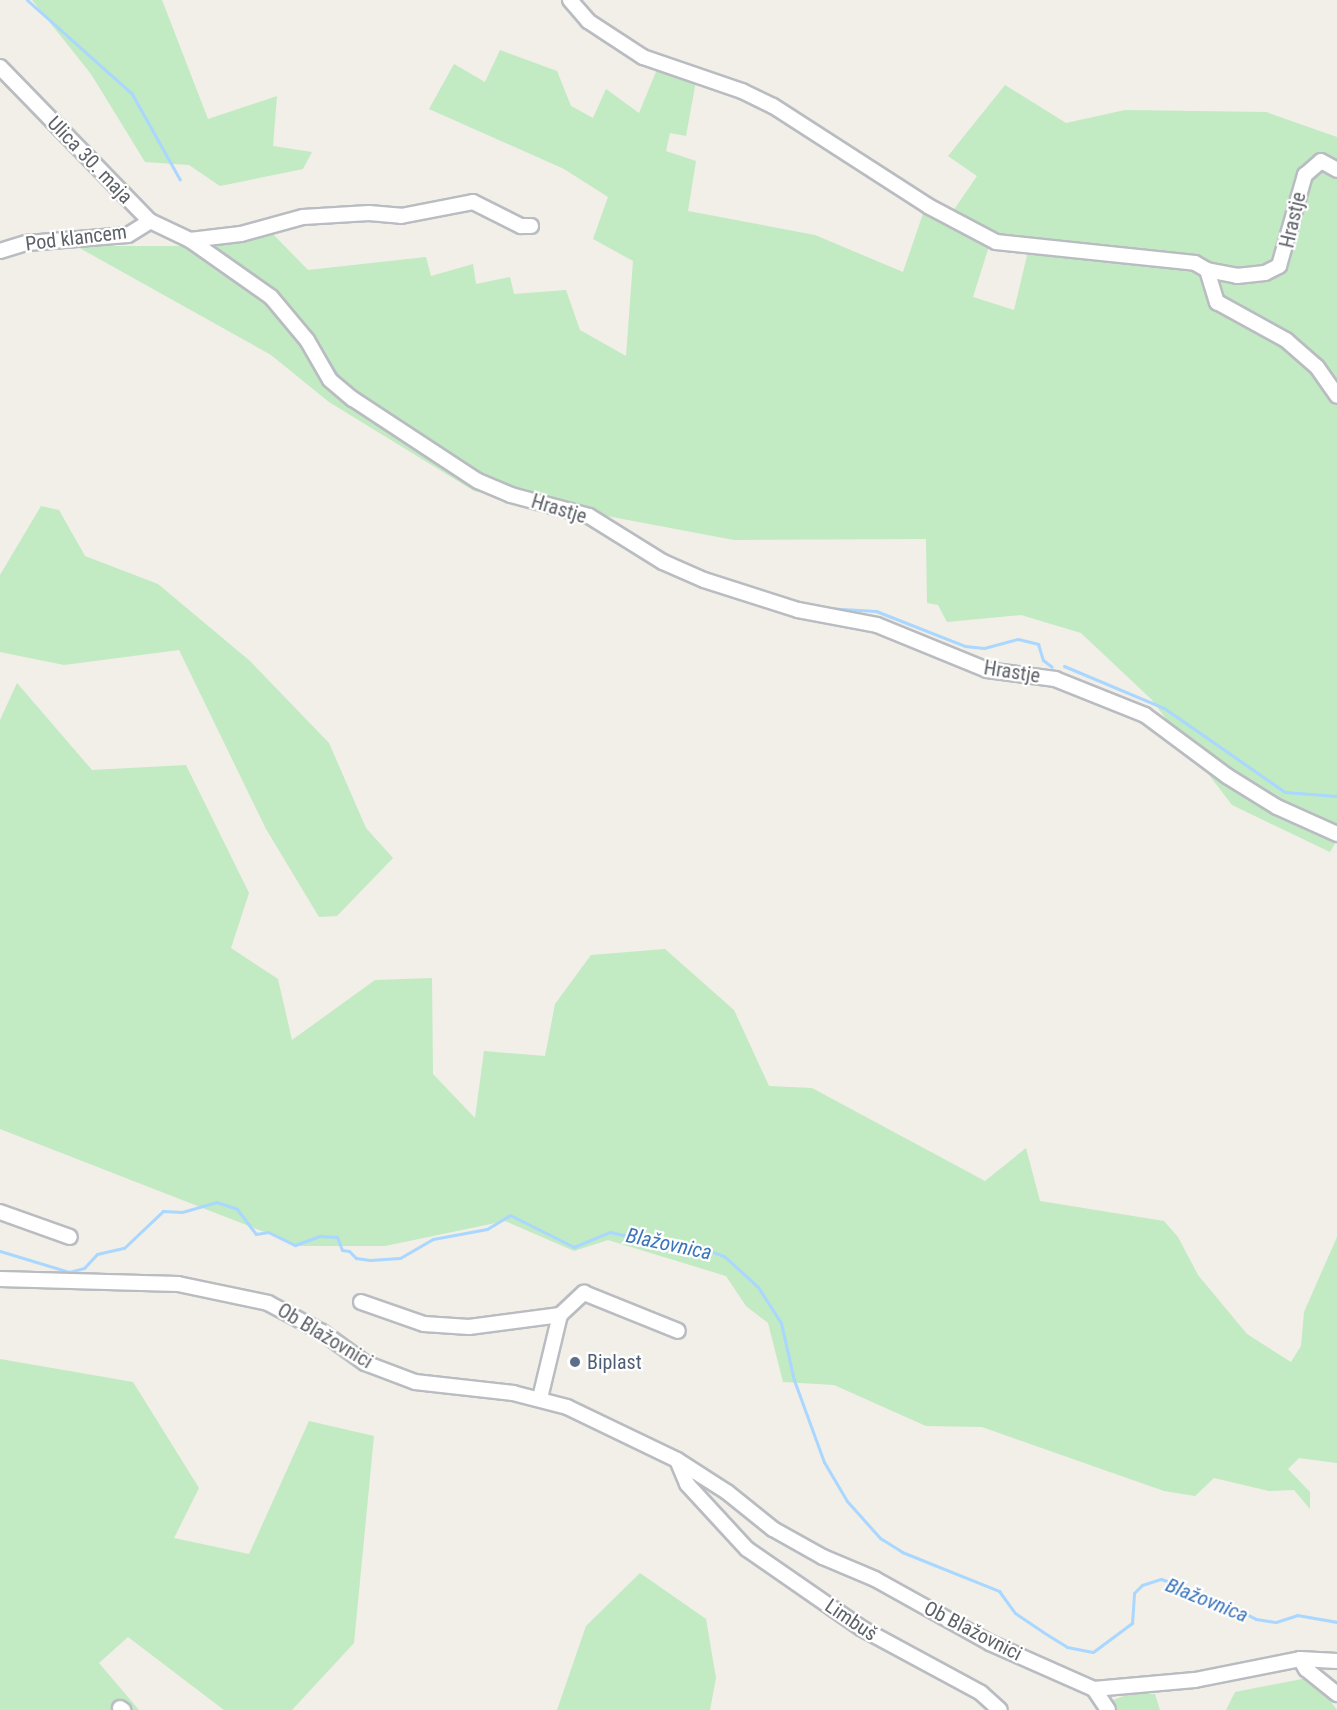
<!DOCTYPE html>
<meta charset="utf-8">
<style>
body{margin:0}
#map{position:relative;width:1337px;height:1710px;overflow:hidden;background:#f1efe7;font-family:"Roboto Condensed",sans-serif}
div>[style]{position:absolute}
.green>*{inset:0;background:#c2eac3}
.stream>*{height:3px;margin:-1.5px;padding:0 1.5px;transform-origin:1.5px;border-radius:1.5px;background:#a9d7ff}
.roads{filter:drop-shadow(2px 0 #b9bcc1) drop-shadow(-2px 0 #b9bcc1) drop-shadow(0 2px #b9bcc1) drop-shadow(0 -2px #b9bcc1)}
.minor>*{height:14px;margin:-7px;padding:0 7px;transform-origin:7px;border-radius:7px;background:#fff}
.dots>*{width:16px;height:16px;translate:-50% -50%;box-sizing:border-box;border:3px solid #fff;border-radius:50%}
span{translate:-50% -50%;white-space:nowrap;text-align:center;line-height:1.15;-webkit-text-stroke:4.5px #fff;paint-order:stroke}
.street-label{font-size:20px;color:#5e6268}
.service-label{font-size:20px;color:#4e5e75}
.left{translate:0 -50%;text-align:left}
.water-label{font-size:21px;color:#3b75bb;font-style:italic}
</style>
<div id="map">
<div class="green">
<i style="clip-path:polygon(32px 0,162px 0,208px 119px,277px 96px,273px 146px,312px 152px,303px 169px,220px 186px,189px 165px,145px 162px,91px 74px)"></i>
<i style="clip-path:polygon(500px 50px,557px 71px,571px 106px,593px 118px,606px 89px,639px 113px,658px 67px,696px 81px,686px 136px,670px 133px,666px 151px,696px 161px,688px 211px,815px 235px,903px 272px,925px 208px,990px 243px,973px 297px,1014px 310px,1030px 243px,997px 239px,951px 214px,977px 176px,948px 156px,1005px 85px,1066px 123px,1125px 110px,1266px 112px,1337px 137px,1337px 840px,1330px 852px,1232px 805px,1151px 699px,1081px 633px,1021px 615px,947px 622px,938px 605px,927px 603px,926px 539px,734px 540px,474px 491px,329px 402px,271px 355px,76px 246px,192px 246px,269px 230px,308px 270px,426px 257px,431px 276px,473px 264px,476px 284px,510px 277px,514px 294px,566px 290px,580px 330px,626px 356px,633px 261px,593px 239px,608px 197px,564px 169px,429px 109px,454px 64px,485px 82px)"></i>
<i style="clip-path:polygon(41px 506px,59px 510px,85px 556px,158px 584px,250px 661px,329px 743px,366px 828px,393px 858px,337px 916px,319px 917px,266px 829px,179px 650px,64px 665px,0 652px,0 575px)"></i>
<i style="clip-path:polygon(17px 683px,92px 770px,186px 765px,249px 893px,231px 948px,278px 979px,292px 1040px,375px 980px,432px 978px,433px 1074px,475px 1118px,484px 1051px,545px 1056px,555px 1004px,591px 955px,665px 949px,734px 1010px,769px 1086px,812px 1088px,985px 1181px,1026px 1148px,1040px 1201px,1164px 1221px,1178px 1237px,1198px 1275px,1247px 1334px,1291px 1362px,1301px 1346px,1304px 1312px,1337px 1237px,1337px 1463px,1299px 1458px,1288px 1469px,1310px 1492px,1310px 1509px,1294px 1490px,1269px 1491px,1214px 1478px,1195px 1496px,1164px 1491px,982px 1427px,926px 1426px,834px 1385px,783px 1382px,768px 1323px,746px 1306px,726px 1276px,608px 1240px,574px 1251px,505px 1221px,385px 1246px,300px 1246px,0 1129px,0 720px)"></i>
<i style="clip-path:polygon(0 1359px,133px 1382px,199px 1488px,174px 1538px,249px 1554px,309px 1421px,374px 1436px,354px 1643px,292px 1710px,224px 1710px,128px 1637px,99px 1663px,139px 1710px,0 1710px)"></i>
<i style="clip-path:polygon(640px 1573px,706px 1619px,716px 1678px,710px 1710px,557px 1710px,586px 1626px)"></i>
<i style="clip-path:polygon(1312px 1677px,1337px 1710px,1226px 1710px,1235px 1692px)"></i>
<i style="clip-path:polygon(1129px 1694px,1155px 1694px,1160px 1710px,1115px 1710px,1108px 1702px)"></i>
</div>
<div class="stream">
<i style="left:27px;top:0;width:141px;rotate:41.8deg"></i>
<i style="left:132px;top:94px;width:98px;rotate:60.8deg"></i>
<i style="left:212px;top:248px;width:68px;rotate:34.9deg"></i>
<i style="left:276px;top:293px;width:56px;rotate:50.1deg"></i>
<i style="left:316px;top:342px;width:46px;rotate:57.3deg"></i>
<i style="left:363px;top:398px;width:72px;rotate:33deg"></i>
<i style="left:500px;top:483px;width:93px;rotate:16.3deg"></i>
<i style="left:600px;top:515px;width:17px;rotate:31deg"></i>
<i style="left:736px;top:583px;width:84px;rotate:16.7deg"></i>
<i style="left:825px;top:608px;width:51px;rotate:3.4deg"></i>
<i style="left:876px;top:611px;width:96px;rotate:21.5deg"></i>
<i style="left:965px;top:646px;width:19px;rotate:6deg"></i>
<i style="left:984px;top:648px;width:35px;rotate:-15deg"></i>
<i style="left:1018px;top:639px;width:21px;rotate:14deg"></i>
<i style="left:1038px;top:644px;width:17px;rotate:73deg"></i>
<i style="left:1043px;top:660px;width:11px;rotate:38deg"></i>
<i style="left:1064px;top:666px;width:108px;rotate:22.8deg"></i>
<i style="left:1164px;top:708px;width:147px;rotate:34.8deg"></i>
<i style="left:1285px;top:792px;width:52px;rotate:4.4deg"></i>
<i style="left:0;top:1251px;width:72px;rotate:16.9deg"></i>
<i style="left:69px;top:1272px;width:16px;rotate:-15deg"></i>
<i style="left:84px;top:1268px;width:19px;rotate:-47deg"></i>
<i style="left:97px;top:1254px;width:28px;rotate:-13deg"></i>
<i style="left:124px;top:1248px;width:54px;rotate:-43.5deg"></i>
<i style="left:163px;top:1211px;width:19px;rotate:3deg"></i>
<i style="left:182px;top:1212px;width:35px;rotate:-16deg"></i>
<i style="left:216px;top:1202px;width:22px;rotate:18deg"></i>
<i style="left:237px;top:1209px;width:31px;rotate:53deg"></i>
<i style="left:256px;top:1234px;width:12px;rotate:-9deg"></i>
<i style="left:268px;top:1232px;width:30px;rotate:26deg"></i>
<i style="left:295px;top:1245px;width:27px;rotate:-20deg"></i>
<i style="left:320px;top:1236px;width:17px;rotate:3deg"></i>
<i style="left:337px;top:1237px;width:14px;rotate:69deg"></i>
<i style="left:342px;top:1250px;width:7px;rotate:8deg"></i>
<i style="left:349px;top:1251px;width:10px;rotate:45deg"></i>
<i style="left:356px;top:1258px;width:14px;rotate:8deg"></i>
<i style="left:370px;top:1260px;width:30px;rotate:-4deg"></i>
<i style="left:400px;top:1258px;width:38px;rotate:-30deg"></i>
<i style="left:433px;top:1239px;width:55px;rotate:-10.5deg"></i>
<i style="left:487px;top:1229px;width:27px;rotate:-31deg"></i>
<i style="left:510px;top:1215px;width:72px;rotate:26.6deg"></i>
<i style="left:574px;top:1247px;width:39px;rotate:-23deg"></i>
<i style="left:610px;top:1232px;width:52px;rotate:13.2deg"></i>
<i style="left:661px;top:1244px;width:39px;rotate:4deg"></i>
<i style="left:700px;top:1247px;width:26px;rotate:21deg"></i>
<i style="left:724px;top:1256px;width:46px;rotate:42.4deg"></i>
<i style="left:758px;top:1287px;width:43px;rotate:57.4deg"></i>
<i style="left:781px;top:1323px;width:58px;rotate:77.2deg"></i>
<i style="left:794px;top:1380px;width:87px;rotate:69.9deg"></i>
<i style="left:824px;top:1462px;width:45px;rotate:59.5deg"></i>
<i style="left:847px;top:1501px;width:50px;rotate:48.3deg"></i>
<i style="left:880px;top:1538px;width:26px;rotate:32deg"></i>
<i style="left:902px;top:1552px;width:105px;rotate:21.9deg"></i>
<i style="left:999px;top:1591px;width:27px;rotate:54deg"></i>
<i style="left:1015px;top:1613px;width:34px;rotate:34deg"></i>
<i style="left:1043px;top:1632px;width:28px;rotate:32deg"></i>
<i style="left:1067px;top:1647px;width:26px;rotate:11deg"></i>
<i style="left:1093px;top:1652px;width:49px;rotate:-36.6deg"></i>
<i style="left:1132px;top:1623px;width:30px;rotate:-86deg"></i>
<i style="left:1134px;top:1593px;width:11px;rotate:-45deg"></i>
<i style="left:1142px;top:1585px;width:20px;rotate:-18deg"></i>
<i style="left:1161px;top:1579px;width:55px;rotate:19.1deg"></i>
<i style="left:1213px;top:1597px;width:48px;rotate:27.1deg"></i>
<i style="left:1256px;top:1619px;width:20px;rotate:9deg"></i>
<i style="left:1276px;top:1622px;width:22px;rotate:-18deg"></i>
<i style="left:1297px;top:1615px;width:41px;rotate:9.9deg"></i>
</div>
<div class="roads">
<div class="minor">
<i style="left:570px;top:0;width:28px;rotate:49deg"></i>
<i style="left:588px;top:21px;width:66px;rotate:33.2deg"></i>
<i style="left:643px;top:57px;width:105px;rotate:19deg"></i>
<i style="left:742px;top:91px;width:34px;rotate:26deg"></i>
<i style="left:773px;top:106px;width:184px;rotate:32.8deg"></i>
<i style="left:928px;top:206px;width:77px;rotate:27.9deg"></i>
<i style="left:996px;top:242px;width:200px;rotate:6deg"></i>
<i style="left:1195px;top:263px;width:14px;rotate:30deg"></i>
<i style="left:1207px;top:270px;width:34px;rotate:73deg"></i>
<i style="left:1217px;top:302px;width:79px;rotate:28.8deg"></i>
<i style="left:1286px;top:340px;width:41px;rotate:41.1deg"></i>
<i style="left:1317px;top:367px;width:35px;rotate:55deg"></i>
<i style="left:0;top:67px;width:215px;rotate:45.8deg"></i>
<i style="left:150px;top:221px;width:44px;rotate:25.4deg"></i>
<i style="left:190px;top:240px;width:99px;rotate:35.1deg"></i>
<i style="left:271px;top:297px;width:56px;rotate:50.1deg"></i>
<i style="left:307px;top:340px;width:46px;rotate:60.1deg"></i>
<i style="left:330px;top:380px;width:30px;rotate:40deg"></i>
<i style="left:353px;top:399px;width:149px;rotate:33.3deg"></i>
<i style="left:478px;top:481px;width:36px;rotate:23deg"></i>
<i style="left:511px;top:495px;width:81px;rotate:15.1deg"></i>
<i style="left:589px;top:516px;width:87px;rotate:31.9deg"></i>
<i style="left:663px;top:562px;width:45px;rotate:23.7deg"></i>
<i style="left:704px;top:580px;width:99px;rotate:17.7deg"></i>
<i style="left:798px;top:610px;width:80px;rotate:10.8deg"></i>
<i style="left:877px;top:625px;width:119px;rotate:22.2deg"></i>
<i style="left:987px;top:670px;width:69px;rotate:7.5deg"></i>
<i style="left:1055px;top:679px;width:97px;rotate:21.8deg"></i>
<i style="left:1145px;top:715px;width:102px;rotate:36.6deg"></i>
<i style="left:1227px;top:776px;width:59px;rotate:31.8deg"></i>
<i style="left:1277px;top:807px;width:66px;rotate:24.2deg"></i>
<i style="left:190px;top:240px;width:51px;rotate:-6.7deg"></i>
<i style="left:241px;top:234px;width:64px;rotate:-15.3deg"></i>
<i style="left:303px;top:217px;width:66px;rotate:-3.5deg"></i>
<i style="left:369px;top:213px;width:32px;rotate:5deg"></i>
<i style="left:401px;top:216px;width:73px;rotate:-11deg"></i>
<i style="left:473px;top:202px;width:54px;rotate:26.6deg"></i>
<i style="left:521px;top:226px;width:10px"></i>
<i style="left:0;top:251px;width:28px;rotate:-17deg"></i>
<i style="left:27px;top:243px;width:101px;rotate:-4.5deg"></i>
<i style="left:128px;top:235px;width:26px;rotate:-32deg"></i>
<i style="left:1207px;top:270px;width:31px;rotate:11deg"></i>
<i style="left:1237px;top:276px;width:28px;rotate:-6deg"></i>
<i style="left:1265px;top:273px;width:16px;rotate:-27deg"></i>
<i style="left:1279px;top:266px;width:95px;rotate:-74.1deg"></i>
<i style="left:1305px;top:175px;width:21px;rotate:-41deg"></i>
<i style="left:1321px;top:161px;width:18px;rotate:29deg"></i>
<i style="left:0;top:1212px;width:74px;rotate:19.7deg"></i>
<i style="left:0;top:1279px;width:178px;rotate:1.6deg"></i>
<i style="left:178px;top:1284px;width:92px;rotate:11.9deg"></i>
<i style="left:268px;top:1303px;width:61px;rotate:28.2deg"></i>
<i style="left:322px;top:1332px;width:53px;rotate:35.8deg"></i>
<i style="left:365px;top:1363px;width:53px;rotate:20.8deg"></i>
<i style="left:415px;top:1382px;width:99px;rotate:6.4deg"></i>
<i style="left:513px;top:1393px;width:56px;rotate:14.5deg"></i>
<i style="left:567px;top:1407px;width:122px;rotate:25.7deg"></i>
<i style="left:677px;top:1460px;width:59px;rotate:32.6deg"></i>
<i style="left:727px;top:1492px;width:59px;rotate:38.8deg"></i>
<i style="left:773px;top:1529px;width:57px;rotate:29.2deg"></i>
<i style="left:823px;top:1557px;width:56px;rotate:22.9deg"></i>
<i style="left:875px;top:1579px;width:132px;rotate:29.1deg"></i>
<i style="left:990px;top:1643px;width:114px;rotate:23.9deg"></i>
<i style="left:1094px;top:1689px;width:101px;rotate:-5.1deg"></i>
<i style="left:1195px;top:1680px;width:107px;rotate:-11.3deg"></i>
<i style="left:1300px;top:1659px;width:37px;rotate:3deg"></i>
<i style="left:361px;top:1302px;width:67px;rotate:19.2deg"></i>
<i style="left:424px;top:1324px;width:45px;rotate:3.8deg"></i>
<i style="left:469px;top:1327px;width:92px;rotate:-7.5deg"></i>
<i style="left:560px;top:1315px;width:33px;rotate:-43deg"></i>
<i style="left:584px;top:1293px;width:101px;rotate:22deg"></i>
<i style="left:540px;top:1398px;width:85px;rotate:-76.5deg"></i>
<i style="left:677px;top:1460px;width:26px;rotate:67deg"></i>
<i style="left:687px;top:1484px;width:88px;rotate:47.3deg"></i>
<i style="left:747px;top:1549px;width:139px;rotate:34.7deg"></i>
<i style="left:861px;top:1628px;width:136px;rotate:28.4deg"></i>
<i style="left:981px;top:1693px;width:25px;rotate:42deg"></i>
<i style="left:1300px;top:1659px;width:12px;rotate:59deg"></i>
<i style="left:1306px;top:1669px;width:40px;rotate:39deg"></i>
<i style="left:1094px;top:1689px;width:25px;rotate:56deg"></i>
<i style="left:120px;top:1708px;width:4px;rotate:34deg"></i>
</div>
</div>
<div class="dots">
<i style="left:575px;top:1362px;background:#5c6f8a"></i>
</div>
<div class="street-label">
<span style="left:90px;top:160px;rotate:46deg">Ulica 30. maja</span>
<span style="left:1293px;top:220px;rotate:-77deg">Hrastje</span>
<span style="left:76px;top:238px;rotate:-7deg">Pod klancem</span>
<span style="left:559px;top:509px;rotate:17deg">Hrastje</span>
<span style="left:1012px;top:672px;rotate:9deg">Hrastje</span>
<span style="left:325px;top:1336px;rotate:31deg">Ob Blažovnici</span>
<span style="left:851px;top:1620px;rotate:34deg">Limbuš</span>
<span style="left:973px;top:1631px;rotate:27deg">Ob Blažovnici</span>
</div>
<div class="service-label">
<span class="left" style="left:587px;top:1362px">Biplast</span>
</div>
<div class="water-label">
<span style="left:669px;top:1244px;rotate:12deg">Blažovnica</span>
<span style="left:1207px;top:1600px;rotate:22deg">Blažovnica</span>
</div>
</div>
